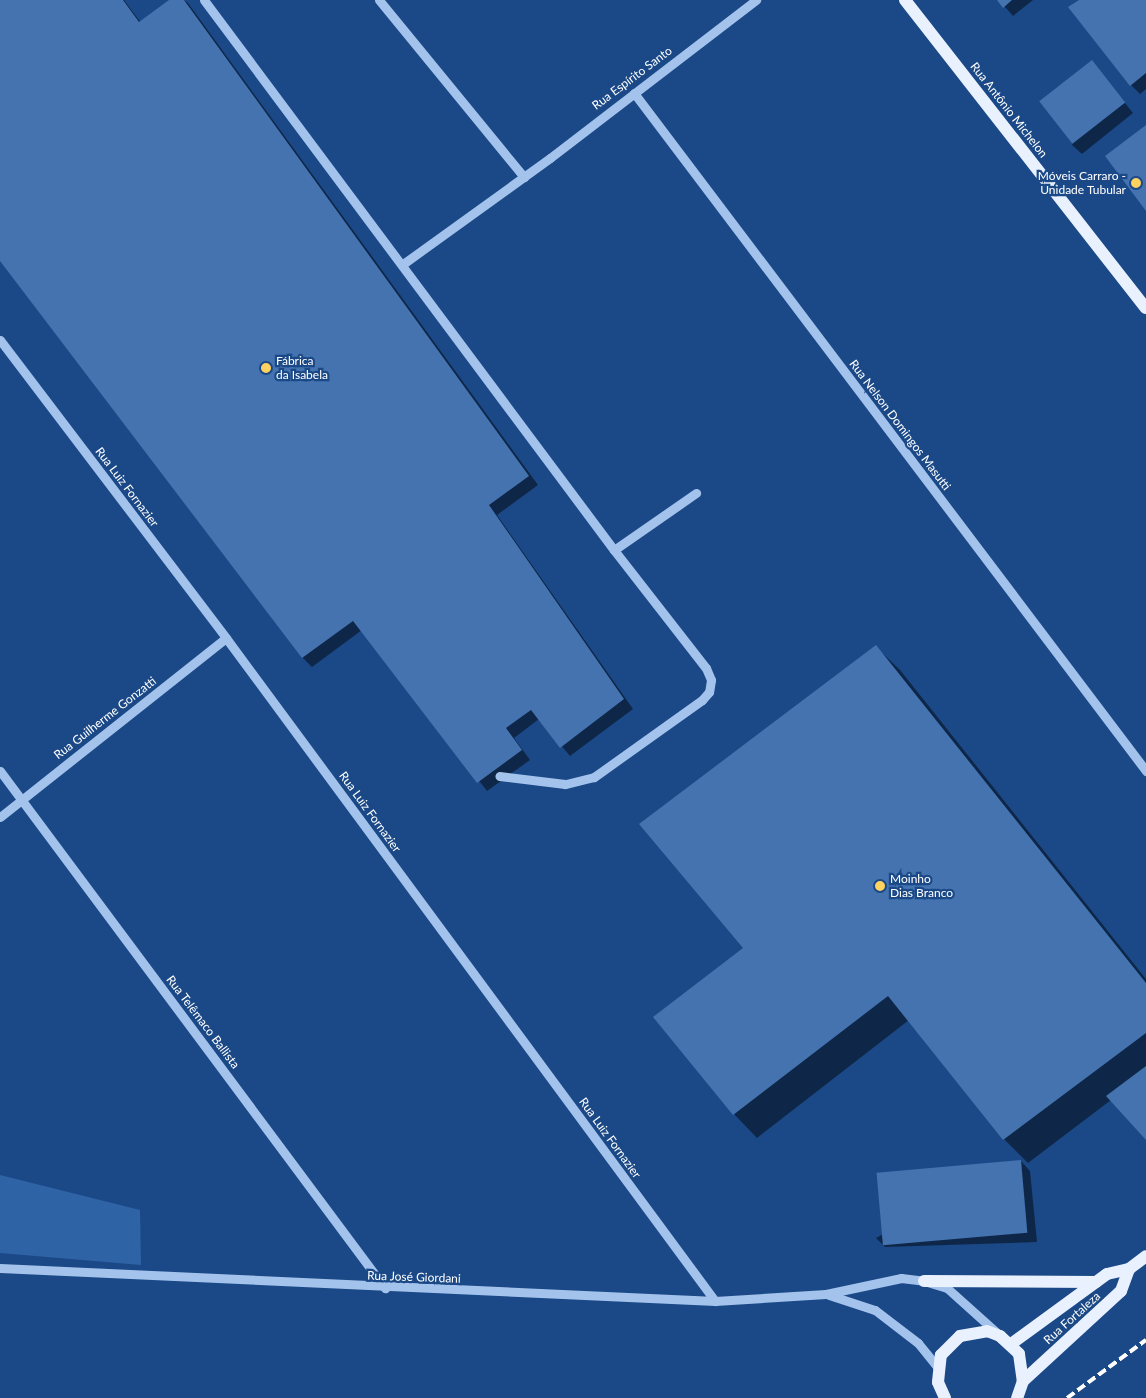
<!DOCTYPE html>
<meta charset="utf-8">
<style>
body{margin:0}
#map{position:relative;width:1146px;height:1398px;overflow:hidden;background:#1b4987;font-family:Lato,sans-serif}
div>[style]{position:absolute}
.green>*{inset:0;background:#2e63a5}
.shadow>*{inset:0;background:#0007}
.building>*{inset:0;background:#4473b0;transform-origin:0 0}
.minor>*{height:9px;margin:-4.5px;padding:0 4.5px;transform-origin:4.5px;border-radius:4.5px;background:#a3c3ec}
.major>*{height:12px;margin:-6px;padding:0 6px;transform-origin:6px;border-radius:6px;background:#e9f1ff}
.rail>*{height:4px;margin-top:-2px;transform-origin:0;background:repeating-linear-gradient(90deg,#fff 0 9px,transparent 0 13px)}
.dots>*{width:14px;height:14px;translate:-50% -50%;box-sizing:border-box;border:2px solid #1b4987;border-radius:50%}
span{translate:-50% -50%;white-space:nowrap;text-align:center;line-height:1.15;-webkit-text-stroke:4.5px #1b4987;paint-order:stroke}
.street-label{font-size:12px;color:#fff}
.poi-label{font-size:12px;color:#fff}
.right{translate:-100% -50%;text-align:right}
.left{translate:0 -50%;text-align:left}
</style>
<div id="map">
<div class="green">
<i style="clip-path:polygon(0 1175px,140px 1210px,141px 1265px,0 1253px)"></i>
</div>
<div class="shadow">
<i style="clip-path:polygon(0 0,124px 0,141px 23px,171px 0,184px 0,188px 3px,538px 485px,497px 515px,633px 709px,570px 756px,539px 719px,514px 738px,530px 760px,487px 791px,362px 630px,312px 667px,303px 658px,0 259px)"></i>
<i style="clip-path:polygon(999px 0,1033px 0,1013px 16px)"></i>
<i style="clip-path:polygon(1081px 0,1146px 0,1146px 89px,1140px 94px,1131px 85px)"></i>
<i style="clip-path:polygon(1092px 62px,1133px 113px,1082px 154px,1072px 145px)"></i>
<i style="clip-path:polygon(876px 647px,900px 670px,1146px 979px,1146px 1138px,1111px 1100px,1028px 1163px,1004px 1139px,909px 1020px,757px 1138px,734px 1114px,654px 1017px,745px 949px)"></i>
<i style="clip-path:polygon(1021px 1161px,1030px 1171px,1037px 1242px,885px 1247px,876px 1238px)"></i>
</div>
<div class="building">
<i style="clip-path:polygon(0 0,123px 0,139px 22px,169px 0,184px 0,529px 476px,489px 505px,624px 699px,560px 748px,531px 710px,506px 728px,522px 750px,477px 783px,353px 621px,302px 658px,0 261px)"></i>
<i style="clip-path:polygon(997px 0,1012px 0,1003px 8px)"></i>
<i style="clip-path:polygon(1079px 0,1146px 0,1146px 73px,1130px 86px,1068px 7px)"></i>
<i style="left:1092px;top:60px;width:54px;height:67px;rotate:52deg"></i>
<i style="clip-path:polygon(1146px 125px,1146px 211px,1105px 156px)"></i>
<i style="clip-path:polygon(876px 645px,1146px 983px,1146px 1033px,1003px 1140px,888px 996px,733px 1115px,653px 1017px,743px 948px,639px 824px)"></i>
<i style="clip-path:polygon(1146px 1066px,1146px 1140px,1106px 1096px)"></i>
<i style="left:1021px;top:1160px;width:73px;height:145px;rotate:85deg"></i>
</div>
<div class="minor">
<i style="left:204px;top:0;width:686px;rotate:53.3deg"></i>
<i style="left:614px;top:550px;width:150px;rotate:52.1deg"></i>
<i style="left:706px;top:668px;width:13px;rotate:67deg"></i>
<i style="left:711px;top:680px;width:12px;rotate:99deg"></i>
<i style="left:709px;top:692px;width:11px;rotate:131deg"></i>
<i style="left:702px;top:700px;width:133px;rotate:144.5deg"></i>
<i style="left:594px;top:777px;width:30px;rotate:166deg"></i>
<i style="left:565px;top:784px;width:66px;rotate:-173.1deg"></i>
<i style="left:379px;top:0;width:229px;rotate:50.7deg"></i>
<i style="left:634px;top:93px;width:850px;rotate:52.94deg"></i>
<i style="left:403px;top:264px;width:181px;rotate:-35.8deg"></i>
<i style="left:550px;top:158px;width:260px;rotate:-37.5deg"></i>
<i style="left:0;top:340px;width:374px;rotate:52.8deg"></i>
<i style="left:226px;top:638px;width:824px;rotate:53.59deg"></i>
<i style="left:614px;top:550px;width:100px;rotate:-34.8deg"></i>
<i style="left:0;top:771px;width:645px;rotate:53.33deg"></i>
<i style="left:0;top:817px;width:288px;rotate:-38.4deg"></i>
<i style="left:0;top:1268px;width:716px;rotate:2.64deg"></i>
<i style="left:715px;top:1301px;width:111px;rotate:-3.6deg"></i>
<i style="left:826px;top:1294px;width:77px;rotate:-12deg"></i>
<i style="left:901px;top:1278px;width:23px;rotate:7deg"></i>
<i style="left:924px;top:1281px;width:24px;rotate:17deg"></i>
<i style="left:947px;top:1288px;width:66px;rotate:41.9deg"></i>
<i style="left:829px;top:1295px;width:48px;rotate:18.1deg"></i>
<i style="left:875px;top:1310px;width:54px;rotate:37.5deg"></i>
<i style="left:918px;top:1343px;width:32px;rotate:51deg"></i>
</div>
<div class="major">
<i style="left:905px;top:0;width:391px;rotate:52deg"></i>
<i style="left:924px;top:1281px;width:172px;rotate:0.3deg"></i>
<i style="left:1011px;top:1344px;width:119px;rotate:-36.1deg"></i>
<i style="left:1107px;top:1274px;width:23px;rotate:-13deg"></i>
<i style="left:1129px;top:1269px;width:21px;rotate:-37deg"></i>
<i style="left:1023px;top:1381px;width:133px;rotate:-42.6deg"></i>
<i style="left:1121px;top:1291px;width:23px;rotate:-70deg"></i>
<i style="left:945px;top:1398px;width:17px;rotate:-114deg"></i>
<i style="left:938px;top:1382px;width:27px;rotate:-84deg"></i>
<i style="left:941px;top:1355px;width:27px;rotate:-45deg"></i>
<i style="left:960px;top:1336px;width:27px;rotate:-10deg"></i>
<i style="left:987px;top:1331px;width:14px;rotate:21deg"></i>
<i style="left:1000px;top:1336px;width:26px;rotate:43deg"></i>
<i style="left:1019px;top:1354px;width:27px;rotate:82deg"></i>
<i style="left:1023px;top:1381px;width:18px;rotate:109deg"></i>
</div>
<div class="rail">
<i style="left:1067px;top:1398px;width:98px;rotate:-36.3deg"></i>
</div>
<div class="dots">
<i style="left:1136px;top:183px;background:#fdd260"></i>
<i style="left:266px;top:368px;background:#fdd260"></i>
<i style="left:880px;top:886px;background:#fdd260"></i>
</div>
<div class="street-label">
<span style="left:632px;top:78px;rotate:-37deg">Rua Espírito Santo</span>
<span style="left:1009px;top:110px;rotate:52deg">Rua Antônio Michelon</span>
<span style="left:900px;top:425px;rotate:53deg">Rua Nelson Domingos Masutti</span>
<span style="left:127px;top:487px;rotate:53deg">Rua Luiz Fornazier</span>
<span style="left:105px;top:718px;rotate:-38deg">Rua Guilherme Gonzatti</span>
<span style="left:370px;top:812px;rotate:54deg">Rua Luiz Fornazier</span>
<span style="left:203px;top:1022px;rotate:53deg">Rua Telêmaco Ballista</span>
<span style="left:610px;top:1138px;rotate:54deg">Rua Luiz Fornazier</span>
<span style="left:414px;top:1277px;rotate:2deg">Rua José Giordani</span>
<span style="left:1072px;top:1318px;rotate:-42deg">Rua Fortaleza</span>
</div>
<div class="poi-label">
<span class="right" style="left:1126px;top:183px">Móveis Carraro -<br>Unidade Tubular</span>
<span class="left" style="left:276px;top:368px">Fábrica<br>da Isabela</span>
<span class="left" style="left:890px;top:886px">Moinho<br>Dias Branco</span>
</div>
</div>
